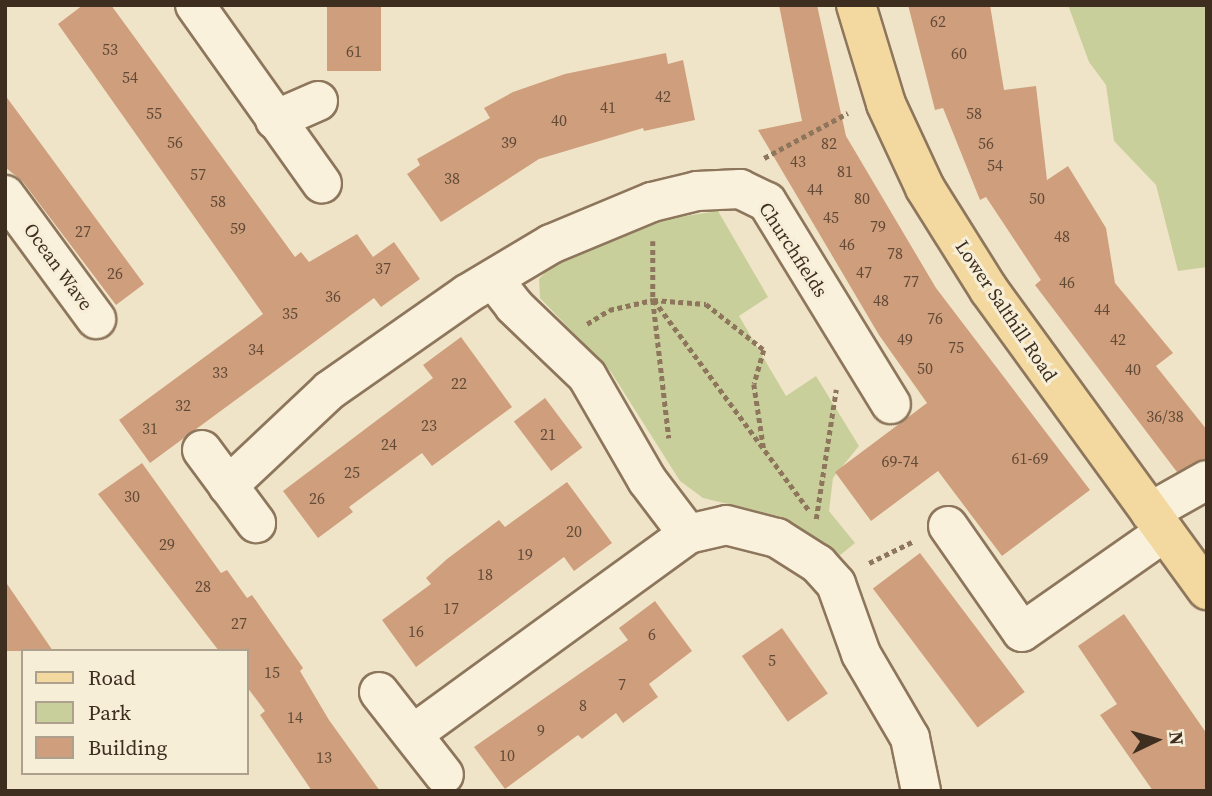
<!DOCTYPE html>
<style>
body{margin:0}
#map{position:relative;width:1212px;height:796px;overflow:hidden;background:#f0e4c8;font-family:"Source Serif 4",serif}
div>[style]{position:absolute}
.green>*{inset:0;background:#c9cf9b}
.building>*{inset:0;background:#cf9f7d;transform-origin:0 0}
.path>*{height:4.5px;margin-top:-2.25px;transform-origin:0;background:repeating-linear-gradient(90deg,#8d765c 0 5px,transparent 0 8.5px)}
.roads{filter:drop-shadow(2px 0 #8d765c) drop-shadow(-2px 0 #8d765c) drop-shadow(0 2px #8d765c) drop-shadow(0 -2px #8d765c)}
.minor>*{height:38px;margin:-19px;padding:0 19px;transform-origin:19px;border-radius:19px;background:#faf1dc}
.major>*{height:38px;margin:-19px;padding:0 19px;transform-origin:19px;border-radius:19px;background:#f3d9a0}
span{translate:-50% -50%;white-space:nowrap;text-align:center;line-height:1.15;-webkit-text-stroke:6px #f7eed8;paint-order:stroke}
.number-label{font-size:16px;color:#624a37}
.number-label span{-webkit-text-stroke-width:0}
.street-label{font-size:19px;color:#3d2e20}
.frame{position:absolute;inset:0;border:7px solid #3d2e20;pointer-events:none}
.legend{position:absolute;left:21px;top:649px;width:228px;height:126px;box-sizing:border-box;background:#f7eed8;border:2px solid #ada18e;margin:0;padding:9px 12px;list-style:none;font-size:21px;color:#3d2e20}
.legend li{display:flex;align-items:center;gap:14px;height:35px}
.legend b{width:35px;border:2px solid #ada18e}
.north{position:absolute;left:1121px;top:705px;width:70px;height:70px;-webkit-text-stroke:5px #f7eed8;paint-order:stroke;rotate:85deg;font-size:19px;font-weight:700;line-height:28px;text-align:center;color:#3d2e20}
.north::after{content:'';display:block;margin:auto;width:24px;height:32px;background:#3d2e20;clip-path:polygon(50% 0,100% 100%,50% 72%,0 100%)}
</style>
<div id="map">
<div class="green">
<i style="clip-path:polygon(1068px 5px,1207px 5px,1207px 267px,1178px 271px,1156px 185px,1114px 141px,1106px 85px,1089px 62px)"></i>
<i style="clip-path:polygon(718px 211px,768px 297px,739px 316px,786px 396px,816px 376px,859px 446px,833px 478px,829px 511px,855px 543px,833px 561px,807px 532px,778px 516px,703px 498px,680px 481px,611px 372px,540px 298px,539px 279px,557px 260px,672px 218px)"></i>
</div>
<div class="building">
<i style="clip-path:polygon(83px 5px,111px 5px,295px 257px,301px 252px,309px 262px,357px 234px,373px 257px,394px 242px,420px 279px,381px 307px,374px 298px,150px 463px,119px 420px,263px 314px,58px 24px)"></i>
<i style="left:327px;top:5px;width:54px;height:66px"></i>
<i style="clip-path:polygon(779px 5px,817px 5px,846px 136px,936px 288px,1090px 490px,1002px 556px,938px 471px,871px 521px,835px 472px,927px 403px,879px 335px,758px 130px,802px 121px)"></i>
<i style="clip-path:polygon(908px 5px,990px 5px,1004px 90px,1036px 86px,1047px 180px,1068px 166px,1106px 228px,1115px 283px,1173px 353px,1156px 366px,1207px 430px,1206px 458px,1177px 472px,1035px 285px,1041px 280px,986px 197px,980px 200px,943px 108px,935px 110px)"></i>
<i style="clip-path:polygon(666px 53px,668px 64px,683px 60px,695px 120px,644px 131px,643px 128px,539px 159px,441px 222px,407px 174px,420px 165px,417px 159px,490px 118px,484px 108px,513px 92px,565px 74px)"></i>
<i style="clip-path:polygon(5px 95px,144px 284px,116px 305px,23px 182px,5px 167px)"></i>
<i style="clip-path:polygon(461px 337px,512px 407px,432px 466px,422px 453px,349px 507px,353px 512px,318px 538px,283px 491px,433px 378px,423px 365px)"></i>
<i style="left:545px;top:398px;width:62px;height:39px;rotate:53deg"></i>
<i style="clip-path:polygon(142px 463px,221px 573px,227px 570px,247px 598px,252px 595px,303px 668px,300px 671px,329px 720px,380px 791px,312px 791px,260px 715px,265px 711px,247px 687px,247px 651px,219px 651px,98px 494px)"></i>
<i style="clip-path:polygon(567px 482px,612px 543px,574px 571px,564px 557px,416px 667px,382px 620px,431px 584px,426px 578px,447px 559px,499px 520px,505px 527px)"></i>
<i style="left:920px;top:553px;width:174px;height:59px;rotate:53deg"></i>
<i style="clip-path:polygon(5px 581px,53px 651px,5px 651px)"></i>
<i style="clip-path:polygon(655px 601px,692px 651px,649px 684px,658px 697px,623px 723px,616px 713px,582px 739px,578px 735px,505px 789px,474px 747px,628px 640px,619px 628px)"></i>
<i style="clip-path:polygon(1124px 614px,1207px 734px,1207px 791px,1153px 791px,1100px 715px,1117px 704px,1078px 646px)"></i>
<i style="left:782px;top:628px;width:80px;height:49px;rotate:55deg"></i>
</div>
<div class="path">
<i style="left:764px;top:158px;width:95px;rotate:-28.2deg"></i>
<i style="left:653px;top:241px;width:59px;rotate:90deg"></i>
<i style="left:653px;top:300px;width:139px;rotate:83.4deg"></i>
<i style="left:654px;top:300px;width:261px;rotate:53.6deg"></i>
<i style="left:587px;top:324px;width:26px;rotate:-32deg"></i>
<i style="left:609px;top:310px;width:45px;rotate:-12.8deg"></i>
<i style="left:653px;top:300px;width:53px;rotate:4.3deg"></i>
<i style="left:706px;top:304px;width:74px;rotate:38.4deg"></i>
<i style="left:764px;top:350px;width:35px;rotate:106deg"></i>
<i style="left:754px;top:384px;width:67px;rotate:81.4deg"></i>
<i style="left:816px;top:519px;width:131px;rotate:-81.2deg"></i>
<i style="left:869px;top:563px;width:50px;rotate:-26.1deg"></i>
</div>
<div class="roads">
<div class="minor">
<i style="left:195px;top:5px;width:219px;rotate:54.6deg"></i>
<i style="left:275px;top:120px;width:47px;rotate:-23.8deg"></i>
<i style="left:5px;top:195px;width:154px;rotate:53.7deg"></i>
<i style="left:494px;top:280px;width:33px;rotate:52deg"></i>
<i style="left:514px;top:306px;width:101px;rotate:43.8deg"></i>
<i style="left:587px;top:376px;width:120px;rotate:60deg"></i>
<i style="left:647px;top:480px;width:68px;rotate:52.8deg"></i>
<i style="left:202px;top:450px;width:91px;rotate:53.5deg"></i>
<i style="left:228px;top:486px;width:140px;rotate:-43.3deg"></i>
<i style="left:330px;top:390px;width:167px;rotate:-35deg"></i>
<i style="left:467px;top:294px;width:98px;rotate:-30.8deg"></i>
<i style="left:551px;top:244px;width:109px;rotate:-22.6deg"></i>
<i style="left:652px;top:202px;width:46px;rotate:-13.7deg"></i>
<i style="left:697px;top:191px;width:43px;rotate:-2.7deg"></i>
<i style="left:740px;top:189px;width:30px;rotate:26deg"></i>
<i style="left:767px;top:202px;width:237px;rotate:58.5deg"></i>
<i style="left:1150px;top:512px;width:65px;rotate:-29.3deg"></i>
<i style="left:948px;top:526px;width:129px;rotate:55.1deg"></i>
<i style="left:1022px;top:632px;width:174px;rotate:-35deg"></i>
<i style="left:379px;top:692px;width:105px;rotate:51.9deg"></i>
<i style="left:413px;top:734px;width:340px;rotate:-36deg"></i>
<i style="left:688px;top:534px;width:39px;rotate:-13deg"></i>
<i style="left:726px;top:525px;width:53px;rotate:14.3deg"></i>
<i style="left:777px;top:538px;width:49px;rotate:32.4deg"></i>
<i style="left:818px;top:564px;width:27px;rotate:48deg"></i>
<i style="left:836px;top:584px;width:74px;rotate:70.3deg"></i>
<i style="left:861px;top:654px;width:97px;rotate:59.7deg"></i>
<i style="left:910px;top:738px;width:54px;rotate:78.3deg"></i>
</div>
<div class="major">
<i style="left:856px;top:5px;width:103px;rotate:73.1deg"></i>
<i style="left:886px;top:104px;width:93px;rotate:65.1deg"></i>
<i style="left:925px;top:188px;width:120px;rotate:57.9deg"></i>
<i style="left:989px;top:290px;width:371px;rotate:54deg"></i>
</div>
</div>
<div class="number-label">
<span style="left:938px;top:21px">62</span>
<span style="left:110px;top:49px">53</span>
<span style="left:354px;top:51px">61</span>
<span style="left:959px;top:53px">60</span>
<span style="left:130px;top:77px">54</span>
<span style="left:663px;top:96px">42</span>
<span style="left:608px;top:107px">41</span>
<span style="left:154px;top:113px">55</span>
<span style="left:974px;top:113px">58</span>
<span style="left:559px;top:120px">40</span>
<span style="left:175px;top:142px">56</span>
<span style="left:509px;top:142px">39</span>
<span style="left:829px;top:143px">82</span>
<span style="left:986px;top:143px">56</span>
<span style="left:798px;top:161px">43</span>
<span style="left:995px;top:165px">54</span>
<span style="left:845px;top:171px">81</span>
<span style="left:198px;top:174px">57</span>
<span style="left:452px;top:178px">38</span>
<span style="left:815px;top:189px">44</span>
<span style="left:862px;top:198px">80</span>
<span style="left:1037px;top:198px">50</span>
<span style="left:218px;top:201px">58</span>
<span style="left:831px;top:217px">45</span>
<span style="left:878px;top:226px">79</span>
<span style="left:238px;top:228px">59</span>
<span style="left:83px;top:231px">27</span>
<span style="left:1062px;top:236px">48</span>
<span style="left:847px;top:244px">46</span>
<span style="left:895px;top:253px">78</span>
<span style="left:383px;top:268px">37</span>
<span style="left:864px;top:272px">47</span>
<span style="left:115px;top:273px">26</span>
<span style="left:911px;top:281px">77</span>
<span style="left:1067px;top:282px">46</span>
<span style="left:333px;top:296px">36</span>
<span style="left:881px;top:300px">48</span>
<span style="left:1102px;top:309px">44</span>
<span style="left:290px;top:313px">35</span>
<span style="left:935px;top:318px">76</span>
<span style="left:905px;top:339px">49</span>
<span style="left:1118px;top:339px">42</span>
<span style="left:956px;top:347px">75</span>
<span style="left:256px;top:349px">34</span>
<span style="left:925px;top:368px">50</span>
<span style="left:1133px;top:369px">40</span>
<span style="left:220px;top:372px">33</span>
<span style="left:459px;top:383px">22</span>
<span style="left:183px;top:405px">32</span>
<span style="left:1165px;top:416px">36/38</span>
<span style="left:429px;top:425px">23</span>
<span style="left:150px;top:428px">31</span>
<span style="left:548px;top:434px">21</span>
<span style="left:389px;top:444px">24</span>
<span style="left:1030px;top:458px">61-69</span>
<span style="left:900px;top:461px">69-74</span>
<span style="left:352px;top:472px">25</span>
<span style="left:132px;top:496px">30</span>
<span style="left:317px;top:498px">26</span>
<span style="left:574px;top:531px">20</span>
<span style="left:167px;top:544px">29</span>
<span style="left:525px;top:554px">19</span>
<span style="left:485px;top:574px">18</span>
<span style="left:203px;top:586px">28</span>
<span style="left:451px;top:608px">17</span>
<span style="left:239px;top:623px">27</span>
<span style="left:416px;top:631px">16</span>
<span style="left:652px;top:634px">6</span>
<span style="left:772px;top:660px">5</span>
<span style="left:272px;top:672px">15</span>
<span style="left:622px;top:684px">7</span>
<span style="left:583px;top:705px">8</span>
<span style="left:295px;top:717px">14</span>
<span style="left:541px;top:730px">9</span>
<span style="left:507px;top:755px">10</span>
<span style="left:324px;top:757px">13</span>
</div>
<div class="street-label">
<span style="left:793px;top:250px;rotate:57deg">Churchfields</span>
<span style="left:58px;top:267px;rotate:54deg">Ocean Wave</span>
<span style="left:1006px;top:311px;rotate:56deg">Lower Salthill Road</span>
</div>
<div class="frame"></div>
<ul class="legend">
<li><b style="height:9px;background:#f3d9a0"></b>Road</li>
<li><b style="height:19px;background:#c9cf9b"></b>Park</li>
<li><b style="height:19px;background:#cf9f7d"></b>Building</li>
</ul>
<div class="north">N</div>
</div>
